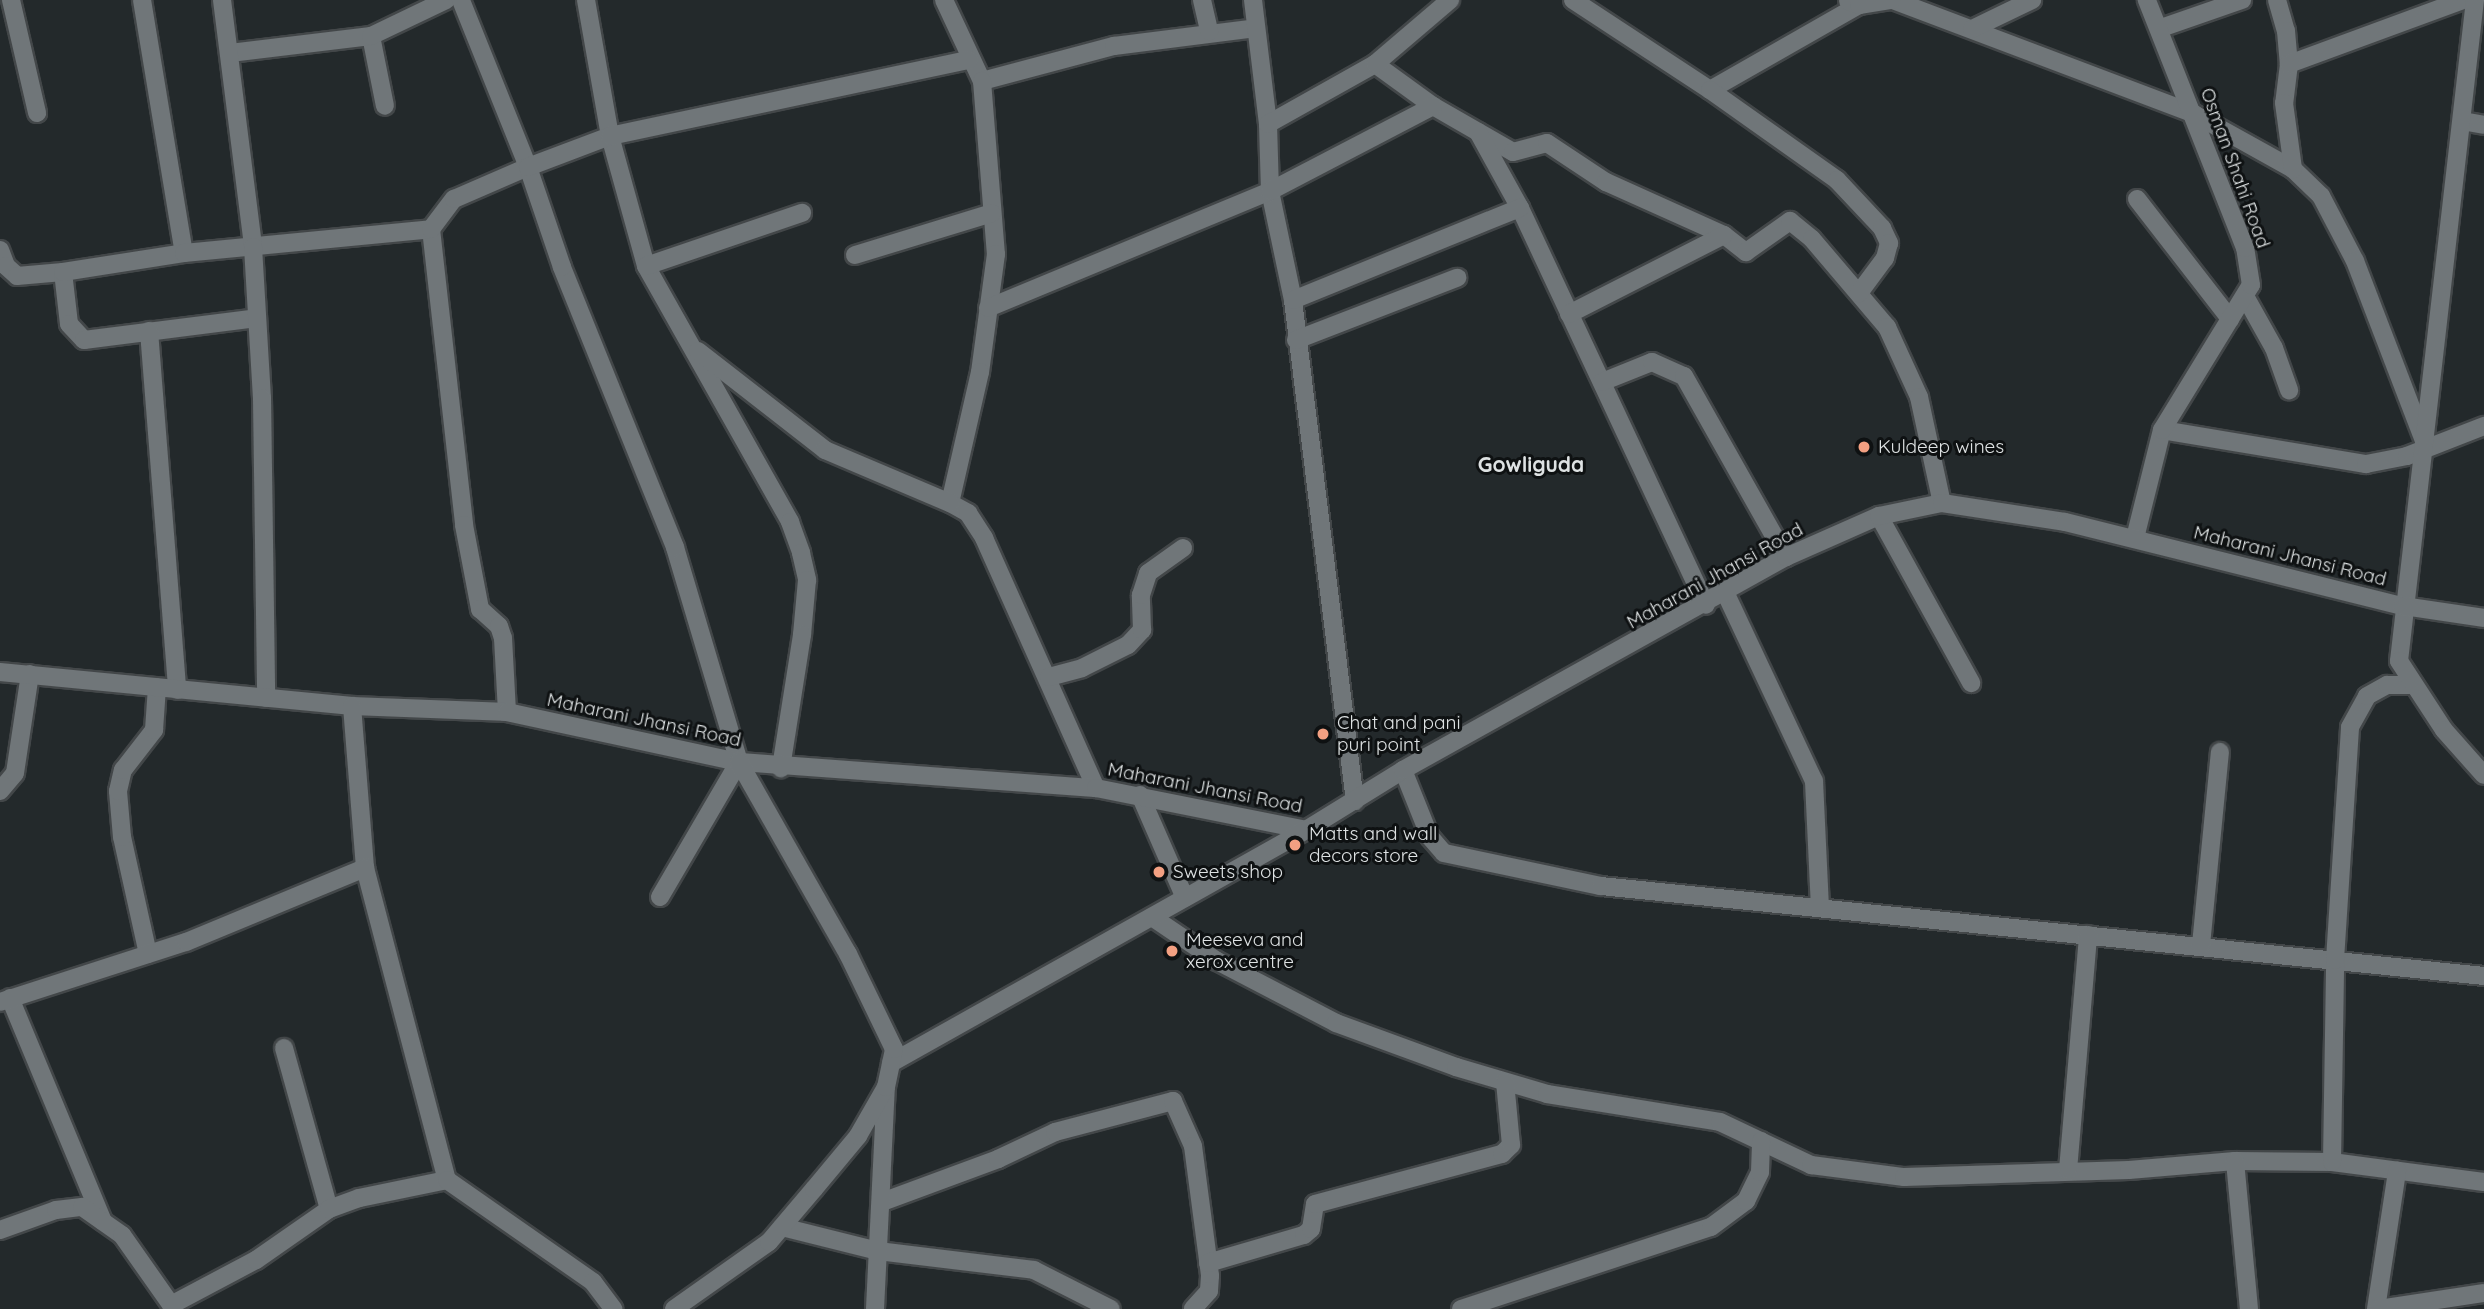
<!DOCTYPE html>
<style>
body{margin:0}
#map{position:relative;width:2484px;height:1309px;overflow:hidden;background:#23292b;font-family:Quicksand,sans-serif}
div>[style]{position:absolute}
.roads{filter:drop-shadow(2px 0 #434749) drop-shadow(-2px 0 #434749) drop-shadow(0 2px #434749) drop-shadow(0 -2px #434749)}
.minor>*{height:18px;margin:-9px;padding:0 9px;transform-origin:9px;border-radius:9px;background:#707679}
.tertiary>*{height:18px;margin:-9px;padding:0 9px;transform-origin:9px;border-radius:9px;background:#707679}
.dots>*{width:19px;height:19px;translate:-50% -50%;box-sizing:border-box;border:4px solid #0e1112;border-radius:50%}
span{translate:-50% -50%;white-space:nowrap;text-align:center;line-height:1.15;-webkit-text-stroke:6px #0e1112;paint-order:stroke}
.street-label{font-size:19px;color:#dee2e3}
.poi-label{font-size:19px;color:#dee2e3}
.left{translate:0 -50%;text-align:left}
.neighbourhood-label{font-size:21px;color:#dee2e3;font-weight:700}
</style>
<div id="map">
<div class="roads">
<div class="minor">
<i style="left:11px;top:0;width:116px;rotate:77deg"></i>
<i style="left:142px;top:0;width:256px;rotate:80.6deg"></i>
<i style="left:586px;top:0;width:138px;rotate:80deg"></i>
<i style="left:610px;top:136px;width:135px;rotate:74.5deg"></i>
<i style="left:646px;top:266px;width:294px;rotate:60.6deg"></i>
<i style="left:790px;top:522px;width:33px;rotate:70deg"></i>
<i style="left:801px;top:553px;width:28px;rotate:77deg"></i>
<i style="left:807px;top:580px;width:55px;rotate:95.2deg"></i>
<i style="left:802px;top:635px;width:135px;rotate:99deg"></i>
<i style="left:944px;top:0;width:89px;rotate:64.9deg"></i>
<i style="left:982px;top:81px;width:137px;rotate:-14.9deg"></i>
<i style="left:1114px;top:46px;width:143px;rotate:-7.2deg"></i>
<i style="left:1202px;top:0;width:32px;rotate:77deg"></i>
<i style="left:1253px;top:0;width:125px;rotate:83.1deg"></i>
<i style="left:1268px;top:124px;width:67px;rotate:88.3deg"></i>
<i style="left:1270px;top:191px;width:111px;rotate:78.1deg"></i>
<i style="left:1293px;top:300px;width:505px;rotate:82.95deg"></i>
<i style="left:1573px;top:0;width:164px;rotate:33.3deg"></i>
<i style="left:1710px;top:90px;width:172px;rotate:-29.7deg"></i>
<i style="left:1893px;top:0;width:322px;rotate:20.7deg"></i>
<i style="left:2194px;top:114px;width:113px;rotate:29.1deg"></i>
<i style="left:2293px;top:169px;width:39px;rotate:44deg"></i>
<i style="left:2321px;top:196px;width:73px;rotate:62.4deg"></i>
<i style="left:2355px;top:261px;width:198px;rotate:69deg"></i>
<i style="left:2277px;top:0;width:32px;rotate:74deg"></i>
<i style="left:2286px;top:31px;width:33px;rotate:85deg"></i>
<i style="left:2289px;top:64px;width:39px;rotate:97deg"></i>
<i style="left:2284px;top:103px;width:67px;rotate:82.2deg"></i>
<i style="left:1848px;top:1px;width:12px;rotate:20deg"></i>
<i style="left:1859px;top:5px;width:33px;rotate:-9deg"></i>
<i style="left:2161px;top:28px;width:86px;rotate:-19.1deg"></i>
<i style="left:1972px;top:29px;width:67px;rotate:-25.8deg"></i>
<i style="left:371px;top:36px;width:71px;rotate:78.7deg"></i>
<i style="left:230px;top:53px;width:142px;rotate:-6.9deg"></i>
<i style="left:371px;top:36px;width:83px;rotate:-25.6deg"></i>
<i style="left:1375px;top:64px;width:72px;rotate:35.9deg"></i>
<i style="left:1433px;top:106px;width:92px;rotate:29.9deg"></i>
<i style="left:1513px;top:152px;width:35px;rotate:-15deg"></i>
<i style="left:1547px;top:143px;width:71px;rotate:33.5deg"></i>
<i style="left:1606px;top:182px;width:129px;rotate:24.2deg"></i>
<i style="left:1724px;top:235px;width:28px;rotate:38deg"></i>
<i style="left:1746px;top:252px;width:54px;rotate:-35.2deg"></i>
<i style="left:1790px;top:221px;width:28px;rotate:39deg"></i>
<i style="left:1812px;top:239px;width:116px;rotate:49.6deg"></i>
<i style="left:1887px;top:327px;width:77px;rotate:65.4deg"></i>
<i style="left:1919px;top:397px;width:108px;rotate:77.8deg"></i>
<i style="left:2289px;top:64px;width:185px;rotate:-20.2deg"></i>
<i style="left:982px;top:81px;width:174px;rotate:85.4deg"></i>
<i style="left:996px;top:254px;width:119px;rotate:97.7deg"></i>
<i style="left:980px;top:372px;width:134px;rotate:102.9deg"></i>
<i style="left:950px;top:503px;width:21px;rotate:29deg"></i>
<i style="left:968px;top:513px;width:30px;rotate:57deg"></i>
<i style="left:984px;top:538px;width:274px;rotate:65.9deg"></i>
<i style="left:1710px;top:90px;width:156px;rotate:35.3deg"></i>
<i style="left:1837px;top:180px;width:66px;rotate:46.8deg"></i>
<i style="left:1882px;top:228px;width:17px;rotate:65deg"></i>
<i style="left:1889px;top:243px;width:16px;rotate:105deg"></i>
<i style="left:1885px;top:258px;width:44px;rotate:126.6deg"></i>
<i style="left:2462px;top:121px;width:22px;rotate:10deg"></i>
<i style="left:1268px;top:124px;width:123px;rotate:-29.3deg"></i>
<i style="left:1375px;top:64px;width:99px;rotate:-40.5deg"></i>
<i style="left:1478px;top:132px;width:87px;rotate:61.1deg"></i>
<i style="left:1520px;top:208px;width:438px;rotate:64.9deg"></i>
<i style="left:2137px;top:199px;width:152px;rotate:52.2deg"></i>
<i style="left:431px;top:229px;width:298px;rotate:83.6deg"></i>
<i style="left:464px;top:525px;width:86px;rotate:79.2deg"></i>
<i style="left:480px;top:609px;width:25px;rotate:42deg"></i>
<i style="left:499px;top:626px;width:13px;rotate:72deg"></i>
<i style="left:503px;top:638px;width:74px;rotate:86.9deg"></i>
<i style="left:0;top:250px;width:17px;rotate:69deg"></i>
<i style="left:6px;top:266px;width:15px;rotate:42deg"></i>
<i style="left:17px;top:276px;width:46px;rotate:-5deg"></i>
<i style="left:63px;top:272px;width:52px;rotate:83.4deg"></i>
<i style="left:69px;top:324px;width:22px;rotate:47deg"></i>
<i style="left:84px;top:340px;width:174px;rotate:-7.2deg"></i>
<i style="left:855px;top:255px;width:143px;rotate:-17deg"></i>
<i style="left:646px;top:266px;width:165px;rotate:-18.8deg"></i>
<i style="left:63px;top:272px;width:122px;rotate:-8.9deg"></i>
<i style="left:184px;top:253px;width:248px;rotate:-5.5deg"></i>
<i style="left:431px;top:229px;width:38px;rotate:-53deg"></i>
<i style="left:454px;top:199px;width:81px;rotate:-23.4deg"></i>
<i style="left:528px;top:167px;width:180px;rotate:-111.9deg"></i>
<i style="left:2246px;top:298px;width:57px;rotate:60.8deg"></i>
<i style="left:2274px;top:348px;width:45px;rotate:70.3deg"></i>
<i style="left:1293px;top:300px;width:245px;rotate:-22.1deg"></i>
<i style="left:988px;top:308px;width:305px;rotate:-22.5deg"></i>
<i style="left:1270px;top:191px;width:184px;rotate:-27.5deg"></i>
<i style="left:1569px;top:314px;width:174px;rotate:-27deg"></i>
<i style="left:149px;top:331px;width:360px;rotate:85.5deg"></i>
<i style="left:1296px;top:340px;width:173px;rotate:-21.1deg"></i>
<i style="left:698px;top:351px;width:161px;rotate:37.9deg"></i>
<i style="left:825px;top:450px;width:136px;rotate:23deg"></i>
<i style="left:1602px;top:382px;width:54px;rotate:-21.8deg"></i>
<i style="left:1652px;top:362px;width:35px;rotate:24deg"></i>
<i style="left:1684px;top:376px;width:208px;rotate:60.6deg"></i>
<i style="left:2162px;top:430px;width:207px;rotate:9.5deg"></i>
<i style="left:2366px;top:464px;width:42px;rotate:-11deg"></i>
<i style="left:2407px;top:456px;width:83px;rotate:-21.3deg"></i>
<i style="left:1879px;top:516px;width:191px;rotate:61.1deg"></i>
<i style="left:2135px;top:538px;width:111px;rotate:-76deg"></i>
<i style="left:2162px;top:430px;width:170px;rotate:-58.5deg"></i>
<i style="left:2251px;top:285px;width:37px;rotate:-99deg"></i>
<i style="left:2245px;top:248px;width:267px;rotate:-111.6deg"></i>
<i style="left:1725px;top:592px;width:209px;rotate:64.8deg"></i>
<i style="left:1814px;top:781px;width:126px;rotate:87.3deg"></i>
<i style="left:1049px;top:677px;width:34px;rotate:-15deg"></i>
<i style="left:1082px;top:668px;width:51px;rotate:-26.6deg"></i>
<i style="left:1128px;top:645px;width:21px;rotate:-47deg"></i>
<i style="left:1142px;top:630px;width:35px;rotate:-92deg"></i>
<i style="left:1141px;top:595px;width:23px;rotate:-72deg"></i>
<i style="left:1148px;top:573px;width:43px;rotate:-35.5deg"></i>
<i style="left:1403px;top:770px;width:72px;rotate:68.1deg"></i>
<i style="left:1430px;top:837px;width:21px;rotate:49deg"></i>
<i style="left:1444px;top:853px;width:160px;rotate:11.9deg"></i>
<i style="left:1601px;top:886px;width:888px;rotate:5.82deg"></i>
<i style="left:0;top:791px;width:23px;rotate:-50deg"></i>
<i style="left:15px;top:773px;width:100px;rotate:-81.4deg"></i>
<i style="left:1140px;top:795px;width:112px;rotate:66.4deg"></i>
<i style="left:660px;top:897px;width:156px;rotate:-59.7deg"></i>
<i style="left:739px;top:762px;width:224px;rotate:-106.6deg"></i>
<i style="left:675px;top:547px;width:302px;rotate:-112deg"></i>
<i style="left:562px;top:267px;width:106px;rotate:-108.8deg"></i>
<i style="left:528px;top:167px;width:88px;rotate:-20.7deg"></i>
<i style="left:610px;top:136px;width:367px;rotate:-12deg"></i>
<i style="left:1152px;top:917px;width:78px;rotate:34.1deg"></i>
<i style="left:1217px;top:961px;width:134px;rotate:27.5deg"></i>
<i style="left:1336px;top:1023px;width:128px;rotate:20.1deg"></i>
<i style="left:1456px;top:1067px;width:95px;rotate:16.5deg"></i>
<i style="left:1547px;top:1094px;width:175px;rotate:9.2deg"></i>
<i style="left:1720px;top:1122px;width:101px;rotate:25.3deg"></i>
<i style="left:1811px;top:1165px;width:94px;rotate:7.4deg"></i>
<i style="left:1904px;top:1177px;width:225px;rotate:-1.8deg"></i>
<i style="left:2129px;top:1170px;width:106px;rotate:-4.9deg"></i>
<i style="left:2235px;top:1161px;width:97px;rotate:0.6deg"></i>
<i style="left:2332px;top:1162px;width:153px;rotate:7.5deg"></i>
<i style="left:2201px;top:945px;width:194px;rotate:-84.4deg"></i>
<i style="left:148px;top:954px;width:120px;rotate:-102.5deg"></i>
<i style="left:122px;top:837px;width:46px;rotate:-95deg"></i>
<i style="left:118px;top:791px;width:22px;rotate:-77deg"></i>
<i style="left:123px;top:770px;width:51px;rotate:-52.2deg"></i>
<i style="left:154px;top:730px;width:43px;rotate:-86deg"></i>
<i style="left:10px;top:998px;width:242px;rotate:67.4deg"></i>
<i style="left:0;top:1002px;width:195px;rotate:-17.9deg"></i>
<i style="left:186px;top:942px;width:194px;rotate:-22.5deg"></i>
<i style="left:284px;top:1048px;width:167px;rotate:74.4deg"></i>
<i style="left:2235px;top:1161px;width:149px;rotate:84.6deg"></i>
<i style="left:2332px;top:1162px;width:202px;rotate:-89.1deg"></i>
<i style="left:2335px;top:960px;width:233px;rotate:-86.3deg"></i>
<i style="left:2350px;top:727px;width:35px;rotate:-61deg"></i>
<i style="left:2367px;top:696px;width:23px;rotate:-29deg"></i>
<i style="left:2387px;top:685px;width:25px"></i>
<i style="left:2068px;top:1170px;width:236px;rotate:-85.1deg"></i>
<i style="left:882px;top:1202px;width:124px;rotate:-20.3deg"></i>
<i style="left:998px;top:1159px;width:63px;rotate:-25.3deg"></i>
<i style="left:1055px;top:1132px;width:122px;rotate:-14.7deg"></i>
<i style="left:1173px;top:1101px;width:49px;rotate:66deg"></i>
<i style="left:1193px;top:1146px;width:131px;rotate:82.5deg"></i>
<i style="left:1210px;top:1276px;width:15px;rotate:94deg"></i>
<i style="left:1209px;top:1291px;width:24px;rotate:132deg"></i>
<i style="left:782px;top:1227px;width:99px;rotate:14deg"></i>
<i style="left:878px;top:1251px;width:157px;rotate:6.9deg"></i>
<i style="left:1034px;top:1270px;width:86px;rotate:26.9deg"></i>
<i style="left:0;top:1230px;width:59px;rotate:-19.7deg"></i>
<i style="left:56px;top:1210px;width:26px;rotate:-7deg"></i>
<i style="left:82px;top:1207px;width:49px;rotate:35deg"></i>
<i style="left:122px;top:1235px;width:90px;rotate:54.9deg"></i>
<i style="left:1208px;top:1263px;width:100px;rotate:-16.3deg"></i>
<i style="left:1304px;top:1235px;width:9px;rotate:-41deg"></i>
<i style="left:1311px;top:1229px;width:25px;rotate:-81deg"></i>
<i style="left:1315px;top:1204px;width:194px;rotate:-15deg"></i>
<i style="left:1502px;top:1154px;width:13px;rotate:-45deg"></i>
<i style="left:1511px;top:1145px;width:63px;rotate:-95.4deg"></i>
<i style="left:171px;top:1305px;width:96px;rotate:-27.9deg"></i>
<i style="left:256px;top:1260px;width:89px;rotate:-34.9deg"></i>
<i style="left:329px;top:1209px;width:32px;rotate:-20deg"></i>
<i style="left:359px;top:1198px;width:90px;rotate:-11.6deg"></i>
<i style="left:875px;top:1309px;width:222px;rotate:-87.2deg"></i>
<i style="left:1461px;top:1309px;width:263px;rotate:-18.2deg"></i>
<i style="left:1711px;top:1227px;width:44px;rotate:-36.6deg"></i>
<i style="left:1746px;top:1201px;width:32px;rotate:-64deg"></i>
<i style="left:1760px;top:1172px;width:31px;rotate:-88deg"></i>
<i style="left:2376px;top:1309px;width:140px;rotate:-81.3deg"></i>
<i style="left:2378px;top:1309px;width:107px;rotate:-8.6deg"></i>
</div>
<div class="tertiary">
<i style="left:222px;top:0;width:249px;rotate:82.8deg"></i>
<i style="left:253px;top:247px;width:151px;rotate:86.6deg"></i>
<i style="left:262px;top:398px;width:300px;rotate:89.2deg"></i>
<i style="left:2475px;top:0;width:665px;rotate:96.56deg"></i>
<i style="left:2399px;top:661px;width:82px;rotate:56.9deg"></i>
<i style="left:2444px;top:730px;width:60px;rotate:48.4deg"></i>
<i style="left:0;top:672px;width:354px;rotate:5.5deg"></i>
<i style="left:352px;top:706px;width:155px;rotate:2.2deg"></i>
<i style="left:507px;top:712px;width:237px;rotate:12.2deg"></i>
<i style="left:739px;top:762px;width:358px;rotate:4.2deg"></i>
<i style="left:1096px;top:788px;width:214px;rotate:11.3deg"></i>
<i style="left:1306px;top:830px;width:114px;rotate:-31.7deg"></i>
<i style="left:1403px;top:770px;width:438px;rotate:-29.1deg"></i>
<i style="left:1786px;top:557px;width:102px;rotate:-23.8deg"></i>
<i style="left:1879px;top:516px;width:64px;rotate:-11.7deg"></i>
<i style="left:1942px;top:503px;width:124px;rotate:8.8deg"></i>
<i style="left:2065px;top:522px;width:348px;rotate:14deg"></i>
<i style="left:2403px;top:606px;width:82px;rotate:8.4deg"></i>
<i style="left:352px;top:706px;width:163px;rotate:85.4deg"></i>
<i style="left:365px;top:868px;width:323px;rotate:75.3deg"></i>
<i style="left:447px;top:1180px;width:178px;rotate:34.9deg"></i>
<i style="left:593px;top:1282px;width:34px;rotate:53deg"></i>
<i style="left:891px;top:1063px;width:476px;rotate:-29.3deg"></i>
<i style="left:674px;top:1309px;width:116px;rotate:-35.2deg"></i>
<i style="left:769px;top:1242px;width:70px;rotate:-49.7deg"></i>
<i style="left:814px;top:1189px;width:69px;rotate:-50.3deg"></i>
<i style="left:858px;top:1136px;width:56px;rotate:-60.3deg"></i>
<i style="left:886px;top:1087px;width:39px;rotate:-78deg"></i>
<i style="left:894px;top:1049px;width:106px;rotate:-115.8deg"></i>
<i style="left:848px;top:954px;width:221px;rotate:-119.6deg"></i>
</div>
</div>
<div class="dots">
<i style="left:1864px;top:447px;background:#f3a082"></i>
<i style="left:1323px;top:734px;background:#f3a082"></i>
<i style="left:1295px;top:845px;background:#f3a082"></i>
<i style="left:1159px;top:872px;background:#f3a082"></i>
<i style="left:1172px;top:951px;background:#f3a082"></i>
</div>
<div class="street-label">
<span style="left:2235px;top:168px;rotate:70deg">Osman Shahi Road</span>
<span style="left:2290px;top:556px;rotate:14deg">Maharani Jhansi Road</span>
<span style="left:1715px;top:576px;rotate:-29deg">Maharani Jhansi Road</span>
<span style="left:644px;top:720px;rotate:12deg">Maharani Jhansi Road</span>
<span style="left:1205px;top:788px;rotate:11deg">Maharani Jhansi Road</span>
</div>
<div class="poi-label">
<span class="left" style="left:1878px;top:447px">Kuldeep wines</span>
<span class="left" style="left:1337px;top:734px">Chat and pani<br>puri point</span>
<span class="left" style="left:1309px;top:845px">Matts and wall<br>decors store</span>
<span class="left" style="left:1173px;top:872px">Sweets shop</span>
<span class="left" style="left:1186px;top:951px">Meeseva and<br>xerox centre</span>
</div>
<div class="neighbourhood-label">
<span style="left:1531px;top:464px">Gowliguda</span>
</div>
</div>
